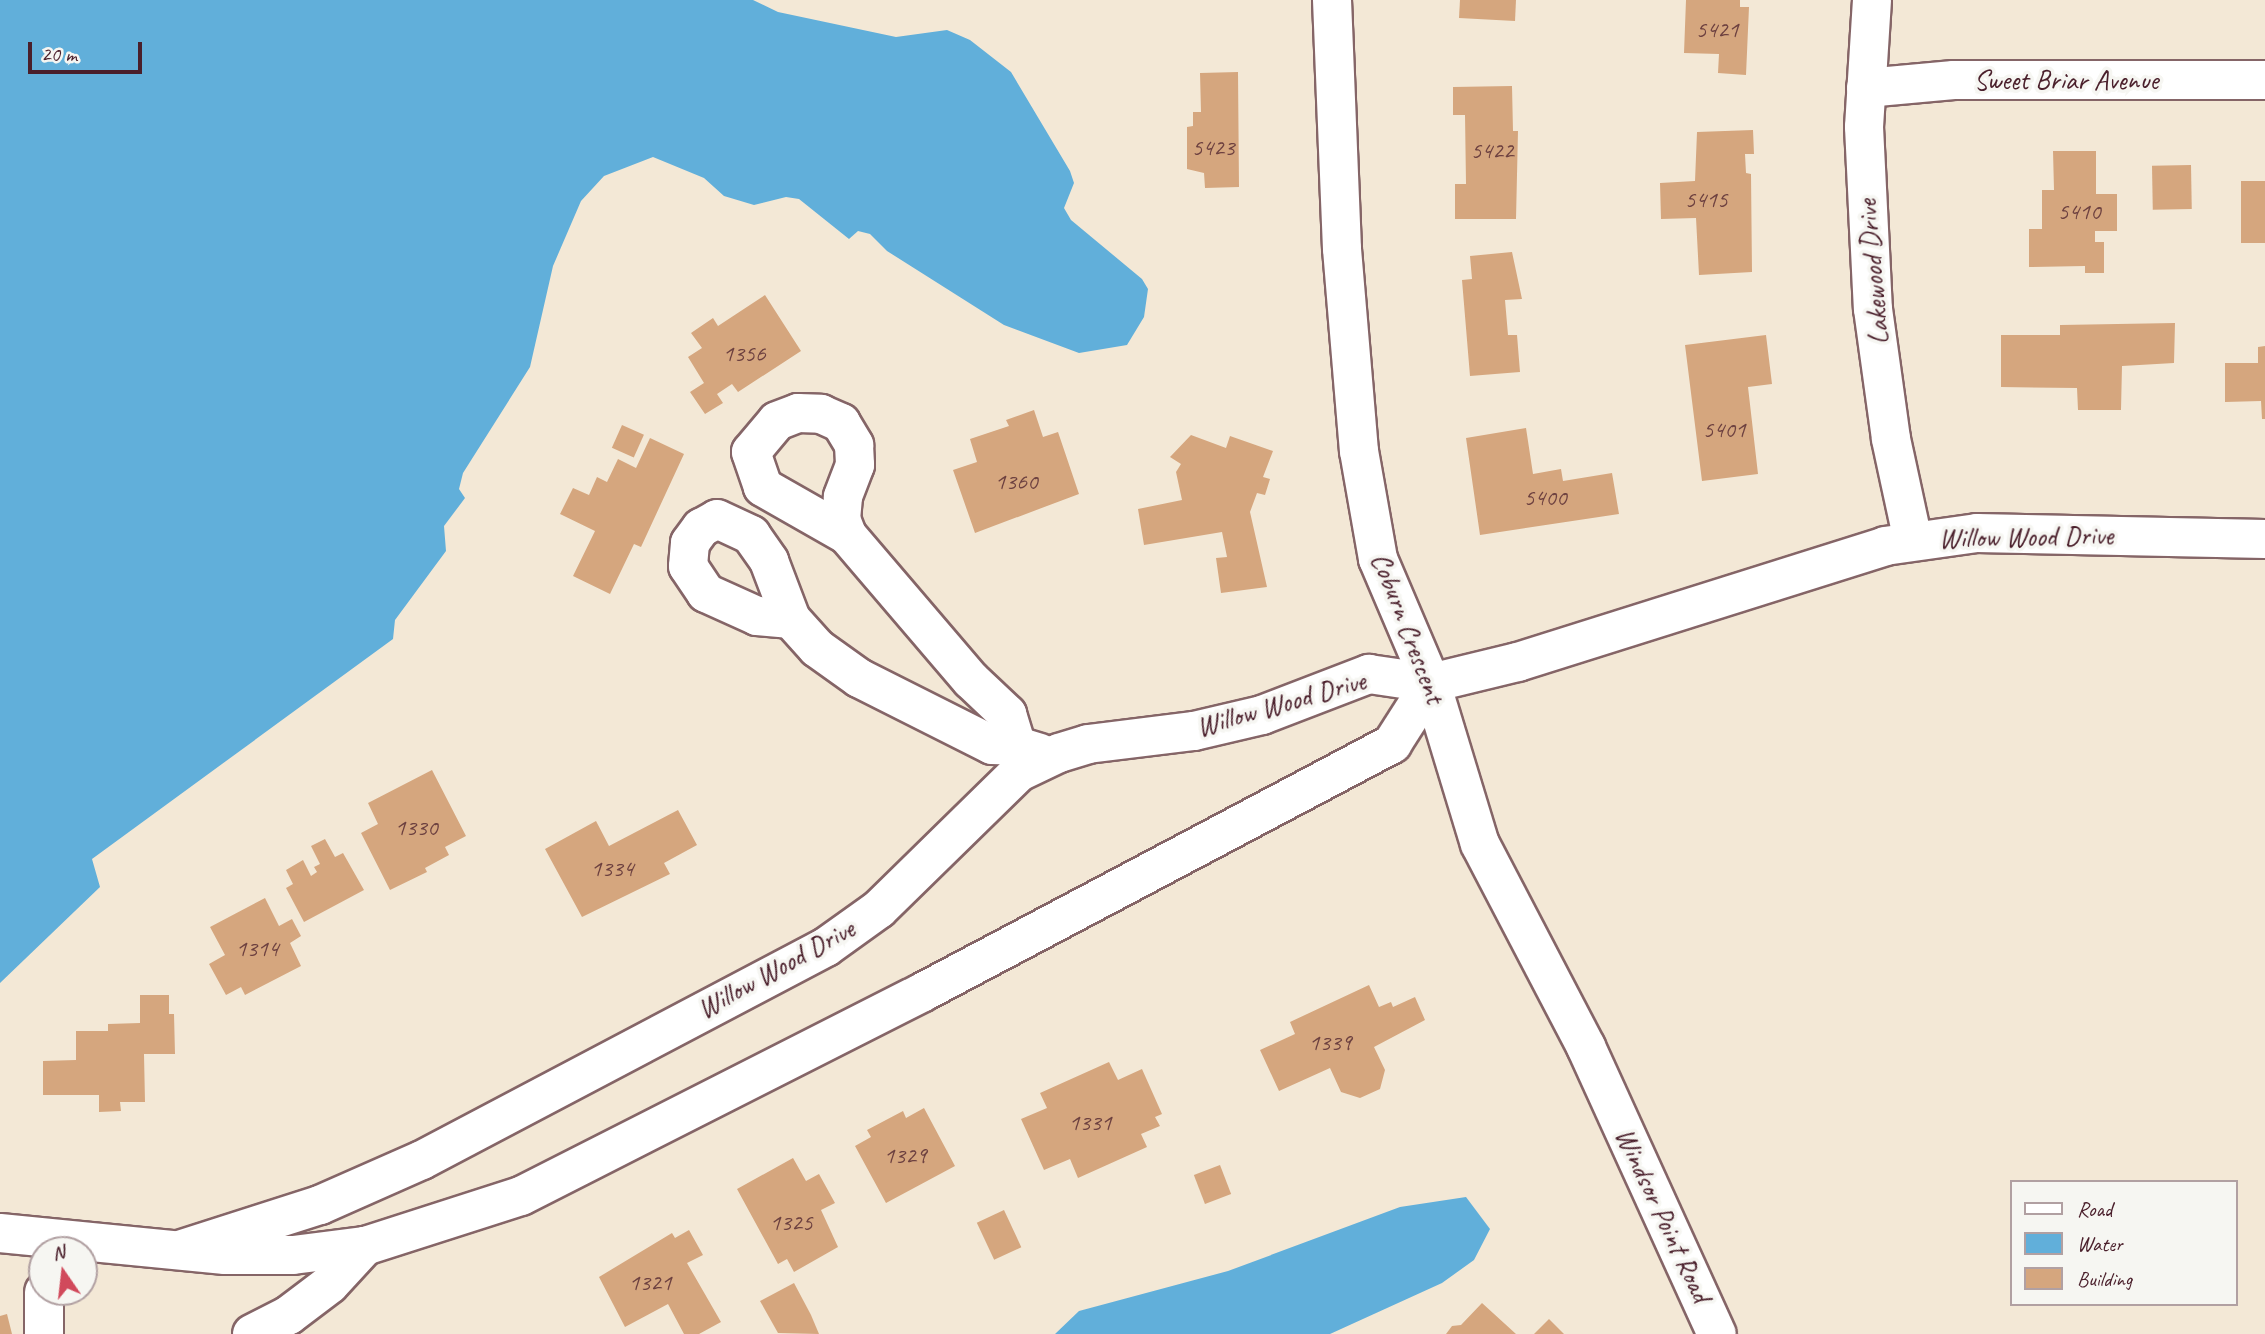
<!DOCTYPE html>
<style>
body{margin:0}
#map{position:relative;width:2265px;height:1334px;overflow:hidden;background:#f3e8d6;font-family:Caveat,sans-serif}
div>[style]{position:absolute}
.water>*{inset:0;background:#61afda}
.building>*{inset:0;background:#d5a67e;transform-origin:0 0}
.roads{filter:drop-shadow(2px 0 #856567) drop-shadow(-2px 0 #856567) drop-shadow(0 2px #856567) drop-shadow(0 -2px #856567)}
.minor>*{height:38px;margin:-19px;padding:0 19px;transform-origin:19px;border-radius:19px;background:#fff}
span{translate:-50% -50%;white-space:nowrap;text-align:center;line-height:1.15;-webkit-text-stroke:7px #f6f6f2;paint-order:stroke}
.number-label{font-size:24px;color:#6d4140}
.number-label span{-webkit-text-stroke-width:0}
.street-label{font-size:28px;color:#4a1f2b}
.legend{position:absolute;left:2010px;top:1180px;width:228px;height:126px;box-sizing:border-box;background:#f6f6f2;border:2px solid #b1a0a2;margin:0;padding:9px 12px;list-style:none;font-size:21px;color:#4a1f2b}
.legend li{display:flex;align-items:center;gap:14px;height:35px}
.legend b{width:35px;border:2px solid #b1a0a2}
.north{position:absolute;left:28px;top:1236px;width:70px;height:70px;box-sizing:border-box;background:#f6f6f2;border:2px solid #b1a0a2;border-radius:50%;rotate:346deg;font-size:19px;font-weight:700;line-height:28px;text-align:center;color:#4a1f2b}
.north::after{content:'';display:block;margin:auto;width:24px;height:32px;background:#d1495b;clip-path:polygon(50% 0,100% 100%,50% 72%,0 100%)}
.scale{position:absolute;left:28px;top:42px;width:114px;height:32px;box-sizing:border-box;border:4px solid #4a1f2b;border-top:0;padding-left:9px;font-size:21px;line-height:24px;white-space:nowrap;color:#4a1f2b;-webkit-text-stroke:5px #f6f6f2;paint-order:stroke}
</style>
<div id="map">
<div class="water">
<i style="clip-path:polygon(0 0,753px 0,778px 12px,896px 37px,947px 30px,970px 40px,1011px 72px,1070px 171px,1074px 183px,1064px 208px,1071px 220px,1142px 279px,1148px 289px,1144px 317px,1127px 345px,1079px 353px,1004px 325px,887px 251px,870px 234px,858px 231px,849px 239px,799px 199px,786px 197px,754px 205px,724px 196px,704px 178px,653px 157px,604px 176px,581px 201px,553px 266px,530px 367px,463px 473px,459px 489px,465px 498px,444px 526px,446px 551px,395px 620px,393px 639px,92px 859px,100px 887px,0 983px)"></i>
<i style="clip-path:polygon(1466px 1197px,1490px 1229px,1474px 1260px,1442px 1283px,1330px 1334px,1055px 1334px,1079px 1311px,1228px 1271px,1400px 1207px)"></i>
</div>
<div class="building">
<i style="clip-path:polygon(1460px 0,1516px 0,1515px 21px,1459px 18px)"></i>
<i style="clip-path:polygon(1686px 0,1740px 0,1740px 7px,1749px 7px,1746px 75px,1718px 73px,1719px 54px,1684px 53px)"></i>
<i style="clip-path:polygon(1238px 72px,1239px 187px,1205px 188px,1204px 173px,1187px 169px,1187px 127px,1193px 126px,1193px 112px,1201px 112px,1200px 73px)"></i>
<i style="clip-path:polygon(1512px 86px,1513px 131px,1518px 131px,1516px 219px,1455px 219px,1455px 184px,1466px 184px,1465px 115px,1453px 115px,1453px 87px)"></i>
<i style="clip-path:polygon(1753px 130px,1754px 154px,1745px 154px,1746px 173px,1751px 174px,1752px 272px,1699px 275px,1696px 218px,1661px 219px,1660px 183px,1695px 181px,1697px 132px)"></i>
<i style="clip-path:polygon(2053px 151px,2096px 151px,2096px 194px,2117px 194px,2117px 231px,2095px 231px,2095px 242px,2104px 242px,2104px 273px,2085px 273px,2085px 266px,2029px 267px,2029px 229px,2042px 229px,2042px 190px,2054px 190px)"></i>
<i style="left:2191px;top:165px;width:44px;height:39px;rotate:89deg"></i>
<i style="left:2241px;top:181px;width:24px;height:62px"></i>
<i style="clip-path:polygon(1512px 252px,1522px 299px,1505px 300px,1508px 335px,1517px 335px,1520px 372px,1470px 376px,1462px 280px,1472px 279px,1470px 256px)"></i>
<i style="clip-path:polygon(765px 295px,801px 351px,738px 392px,732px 384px,717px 394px,723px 403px,705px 414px,690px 392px,704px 383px,688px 357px,702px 348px,691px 333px,713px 318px,718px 326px)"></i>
<i style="clip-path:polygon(2175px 323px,2174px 363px,2122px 366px,2121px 410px,2078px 410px,2077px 388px,2001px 387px,2001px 335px,2060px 335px,2060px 325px)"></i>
<i style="clip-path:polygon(1766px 335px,1772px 384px,1748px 387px,1758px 474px,1702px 481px,1685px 345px)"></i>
<i style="clip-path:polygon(2265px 346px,2265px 419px,2262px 419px,2261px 401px,2225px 402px,2225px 363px,2258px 363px,2258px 347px)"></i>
<i style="clip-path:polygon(1034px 410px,1043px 437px,1058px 432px,1079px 494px,975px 533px,953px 470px,977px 462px,970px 439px,1009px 426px,1006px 420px)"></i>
<i style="left:622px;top:425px;width:24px;height:25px;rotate:24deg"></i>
<i style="clip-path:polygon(1526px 428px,1533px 474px,1561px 469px,1563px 481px,1612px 473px,1619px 514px,1480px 535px,1466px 438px)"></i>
<i style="clip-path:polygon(1191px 435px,1226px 448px,1230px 436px,1273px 451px,1263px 477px,1270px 479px,1265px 495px,1257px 493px,1250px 512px,1267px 587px,1221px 593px,1216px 558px,1227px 557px,1222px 532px,1144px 545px,1138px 509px,1182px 500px,1176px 472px,1181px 464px,1170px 457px)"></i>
<i style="clip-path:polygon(650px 438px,684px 454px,641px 547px,634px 544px,610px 594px,573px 576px,595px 531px,560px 514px,573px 488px,589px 495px,597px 477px,607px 482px,618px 459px,636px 468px)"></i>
<i style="clip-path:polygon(432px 770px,466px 836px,445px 847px,449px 855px,425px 868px,427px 872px,390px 890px,361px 833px,378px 824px,368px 803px)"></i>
<i style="clip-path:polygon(678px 810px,697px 845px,664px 863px,670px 874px,582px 917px,545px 849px,596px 821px,609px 846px)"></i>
<i style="clip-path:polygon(325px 839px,335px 857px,343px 853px,364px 890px,304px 922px,286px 888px,293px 884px,286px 870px,303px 860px,311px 876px,317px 872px,314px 867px,320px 864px,311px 846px)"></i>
<i style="clip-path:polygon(265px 898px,279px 926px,292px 919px,301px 936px,290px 943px,301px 966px,245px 995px,241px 987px,226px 995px,209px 964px,225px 955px,210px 927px)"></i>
<i style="clip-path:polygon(1369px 985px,1379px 1007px,1391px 1002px,1393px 1007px,1415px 997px,1425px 1020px,1374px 1047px,1385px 1070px,1380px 1089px,1360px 1098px,1341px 1092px,1330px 1068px,1279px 1091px,1260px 1050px,1295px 1034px,1290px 1022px)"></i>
<i style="clip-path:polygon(140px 995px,169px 995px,169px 1014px,174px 1014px,175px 1054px,144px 1054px,145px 1102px,120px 1102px,121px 1111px,99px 1112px,99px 1095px,43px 1095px,43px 1061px,76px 1060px,76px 1031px,108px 1031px,108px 1024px,140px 1023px)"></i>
<i style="clip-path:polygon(1109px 1062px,1118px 1080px,1142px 1069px,1162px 1114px,1155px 1117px,1160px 1126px,1141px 1134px,1147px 1147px,1078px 1178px,1070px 1159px,1044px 1170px,1021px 1119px,1047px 1108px,1040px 1093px)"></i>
<i style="clip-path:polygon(924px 1108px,955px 1166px,886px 1203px,855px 1146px,871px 1137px,867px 1130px,903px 1111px,906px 1118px)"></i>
<i style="clip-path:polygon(793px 1158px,806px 1181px,819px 1174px,835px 1203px,821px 1210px,838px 1247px,794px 1272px,787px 1259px,778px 1264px,737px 1189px)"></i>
<i style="left:1220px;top:1165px;width:31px;height:28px;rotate:69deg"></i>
<i style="left:1004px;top:1210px;width:41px;height:30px;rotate:65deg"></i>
<i style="clip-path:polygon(689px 1230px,703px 1255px,687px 1263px,721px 1322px,699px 1334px,684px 1334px,668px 1304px,625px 1327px,599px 1277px,672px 1233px,675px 1238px)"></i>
<i style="clip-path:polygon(794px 1283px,811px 1315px,819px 1334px,778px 1333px,760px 1301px)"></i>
<i style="clip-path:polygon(1482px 1303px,1516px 1334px,1446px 1334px,1452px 1326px,1461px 1325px)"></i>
<i style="clip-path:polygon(7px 1314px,12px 1334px,0 1334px,0 1316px)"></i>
<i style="clip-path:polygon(1549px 1319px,1564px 1334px,1534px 1334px)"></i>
</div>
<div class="roads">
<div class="minor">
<i style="left:1332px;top:0;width:249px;rotate:87.7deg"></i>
<i style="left:1342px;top:249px;width:203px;rotate:85.2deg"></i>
<i style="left:1359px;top:451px;width:110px;rotate:80deg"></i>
<i style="left:1378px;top:559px;width:135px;rotate:66.9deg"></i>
<i style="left:1431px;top:683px;width:168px;rotate:73.1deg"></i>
<i style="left:1480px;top:844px;width:229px;rotate:62.4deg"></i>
<i style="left:1586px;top:1047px;width:315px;rotate:65.5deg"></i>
<i style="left:1872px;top:0;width:127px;rotate:93.6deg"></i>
<i style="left:1864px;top:127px;width:182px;rotate:87.2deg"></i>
<i style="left:1873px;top:309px;width:131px;rotate:82.1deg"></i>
<i style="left:1891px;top:439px;width:104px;rotate:77.8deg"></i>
<i style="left:1866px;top:88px;width:88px;rotate:-5.2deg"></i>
<i style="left:1954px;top:80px;width:311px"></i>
<i style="left:847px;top:535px;width:97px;rotate:-150.3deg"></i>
<i style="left:763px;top:487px;width:37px;rotate:-109deg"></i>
<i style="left:751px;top:452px;width:40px;rotate:-50deg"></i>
<i style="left:777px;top:421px;width:22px;rotate:-21deg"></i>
<i style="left:798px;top:413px;width:23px;rotate:2deg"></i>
<i style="left:821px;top:414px;width:22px;rotate:24deg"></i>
<i style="left:841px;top:423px;width:26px;rotate:59deg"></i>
<i style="left:854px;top:445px;width:20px;rotate:87deg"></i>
<i style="left:855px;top:465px;width:34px;rotate:111deg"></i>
<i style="left:843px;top:497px;width:22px;rotate:95deg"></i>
<i style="left:841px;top:519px;width:17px;rotate:69deg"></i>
<i style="left:847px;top:535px;width:191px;rotate:49.5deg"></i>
<i style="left:971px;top:680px;width:50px;rotate:43.4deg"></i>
<i style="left:1007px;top:714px;width:34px;rotate:73deg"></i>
<i style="left:791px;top:619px;width:34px;rotate:-175deg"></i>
<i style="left:757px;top:616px;width:56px;rotate:-155.7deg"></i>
<i style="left:706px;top:593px;width:32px;rotate:-124deg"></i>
<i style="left:688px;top:566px;width:23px;rotate:-85deg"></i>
<i style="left:690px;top:543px;width:19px;rotate:-54deg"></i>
<i style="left:701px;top:528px;width:18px;rotate:-29deg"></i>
<i style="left:717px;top:519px;width:38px;rotate:25deg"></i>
<i style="left:751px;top:535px;width:32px;rotate:55deg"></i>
<i style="left:769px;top:561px;width:62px;rotate:69.2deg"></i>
<i style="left:791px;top:619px;width:39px;rotate:48deg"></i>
<i style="left:817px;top:648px;width:52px;rotate:35.5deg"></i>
<i style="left:859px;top:678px;width:149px;rotate:26.7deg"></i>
<i style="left:992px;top:745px;width:25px;rotate:2deg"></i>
<i style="left:1017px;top:746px;width:24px;rotate:17deg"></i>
<i style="left:0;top:1233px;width:226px;rotate:5.6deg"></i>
<i style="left:225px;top:1255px;width:68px"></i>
<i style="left:293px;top:1255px;width:73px;rotate:-7.1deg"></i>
<i style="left:365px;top:1246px;width:164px;rotate:-17.8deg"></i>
<i style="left:521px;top:1196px;width:451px;rotate:-26.9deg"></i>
<i style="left:923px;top:992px;width:531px;rotate:-27.87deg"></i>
<i style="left:1392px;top:744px;width:72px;rotate:-57.4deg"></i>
<i style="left:182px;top:1249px;width:145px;rotate:-17.7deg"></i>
<i style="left:320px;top:1205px;width:111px;rotate:-23.8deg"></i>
<i style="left:422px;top:1160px;width:457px;rotate:-27.8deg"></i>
<i style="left:826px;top:947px;width:65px;rotate:-35.6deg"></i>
<i style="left:879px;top:909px;width:196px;rotate:-44.4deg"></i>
<i style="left:1019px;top:772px;width:44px;rotate:-25.4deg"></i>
<i style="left:1059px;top:753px;width:30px;rotate:-17deg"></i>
<i style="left:1088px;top:744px;width:107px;rotate:-7deg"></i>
<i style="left:1194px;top:731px;width:70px;rotate:-13.2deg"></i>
<i style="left:1262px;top:715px;width:115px;rotate:-21deg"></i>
<i style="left:1369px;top:674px;width:63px;rotate:8.3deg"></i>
<i style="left:1431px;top:683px;width:89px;rotate:-13.6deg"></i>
<i style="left:1518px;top:662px;width:385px;rotate:-17.5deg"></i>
<i style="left:1885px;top:546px;width:93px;rotate:-8deg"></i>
<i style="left:1977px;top:533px;width:288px;rotate:1.2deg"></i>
<i style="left:44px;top:1292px;width:42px;rotate:90deg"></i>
<i style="left:252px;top:1334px;width:42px;rotate:-27.2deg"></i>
<i style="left:289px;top:1315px;width:51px;rotate:-37.1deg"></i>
<i style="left:330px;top:1284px;width:52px;rotate:-47.4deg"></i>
</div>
</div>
<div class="number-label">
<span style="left:1717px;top:30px">5421</span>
<span style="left:1213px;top:148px">5423</span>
<span style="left:1492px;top:151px">5422</span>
<span style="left:1706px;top:200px">5415</span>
<span style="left:2079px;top:212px">5410</span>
<span style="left:744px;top:354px">1356</span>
<span style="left:1724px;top:430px">5401</span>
<span style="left:1016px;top:482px">1360</span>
<span style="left:1545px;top:498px">5400</span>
<span style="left:416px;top:828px">1330</span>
<span style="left:612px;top:869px">1334</span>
<span style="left:257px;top:949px">1314</span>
<span style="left:1330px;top:1043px">1339</span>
<span style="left:1090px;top:1123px">1331</span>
<span style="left:905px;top:1156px">1329</span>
<span style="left:791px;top:1223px">1325</span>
<span style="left:650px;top:1283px">1321</span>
</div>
<div class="street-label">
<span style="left:2066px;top:80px">Sweet Briar Avenue</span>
<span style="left:1873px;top:272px;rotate:-95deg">Lakewood Drive</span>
<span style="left:2026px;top:537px;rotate:-1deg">Willow Wood Drive</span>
<span style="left:1408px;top:628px;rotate:69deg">Coburn Crescent</span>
<span style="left:1281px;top:704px;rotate:-16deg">Willow Wood Drive</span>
<span style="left:776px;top:969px;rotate:-29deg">Willow Wood Drive</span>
<span style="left:1663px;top:1215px;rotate:65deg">Windsor Point Road</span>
</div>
<ul class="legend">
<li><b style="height:9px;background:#fff"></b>Road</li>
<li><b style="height:19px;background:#61afda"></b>Water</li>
<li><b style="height:19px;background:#d5a67e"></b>Building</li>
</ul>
<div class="north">N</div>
<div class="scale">20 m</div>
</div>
